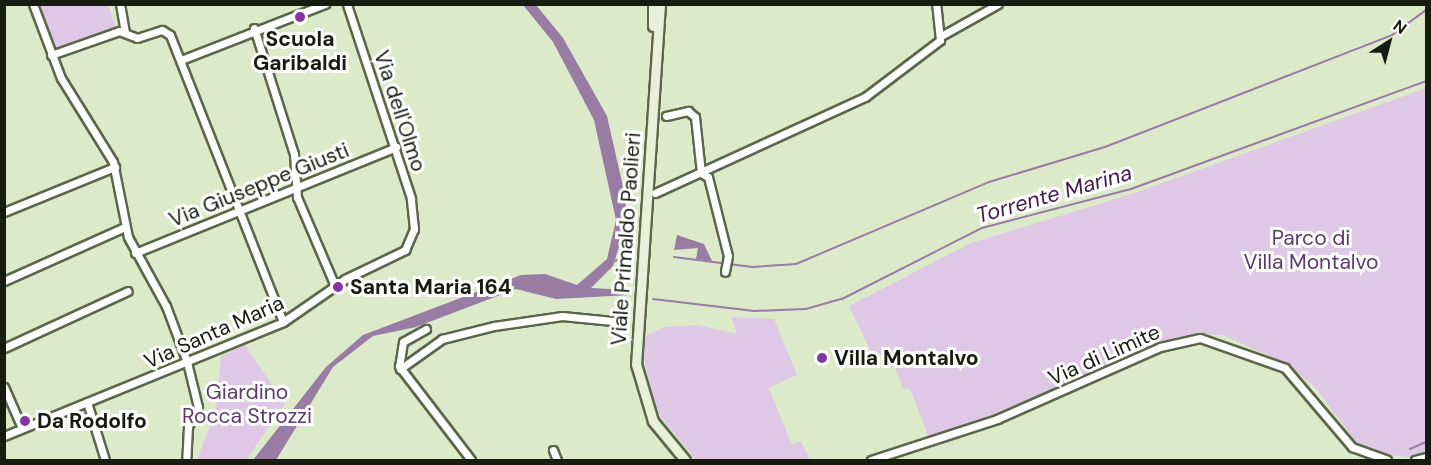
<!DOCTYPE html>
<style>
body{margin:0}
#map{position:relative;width:1431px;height:465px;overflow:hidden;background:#ddeaca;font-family:"DM Sans",sans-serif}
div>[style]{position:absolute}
.green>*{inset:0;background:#dec8e6}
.water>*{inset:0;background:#987ca4}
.stream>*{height:2px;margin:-1px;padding:0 1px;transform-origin:1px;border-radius:1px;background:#987ca4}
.roads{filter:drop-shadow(2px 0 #5b664a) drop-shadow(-2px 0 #5b664a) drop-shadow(0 2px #5b664a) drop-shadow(0 -2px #5b664a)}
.minor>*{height:7px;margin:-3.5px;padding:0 3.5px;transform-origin:3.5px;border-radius:3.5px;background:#fff}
.secondary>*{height:9px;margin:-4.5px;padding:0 4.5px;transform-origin:4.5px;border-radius:4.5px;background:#e8f0da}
.dots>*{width:16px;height:16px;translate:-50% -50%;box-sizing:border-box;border:3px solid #fff;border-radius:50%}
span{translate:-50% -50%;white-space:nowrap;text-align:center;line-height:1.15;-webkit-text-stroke:6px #fff;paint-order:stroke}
.poi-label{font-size:21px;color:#171c10;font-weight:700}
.left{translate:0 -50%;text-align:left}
.street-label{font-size:21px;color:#171c10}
.park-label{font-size:21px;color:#5f386d}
.water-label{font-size:22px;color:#411b4e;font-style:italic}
.frame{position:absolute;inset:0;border:6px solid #171c10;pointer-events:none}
.north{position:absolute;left:1359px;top:12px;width:60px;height:60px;-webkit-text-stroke:4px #fff;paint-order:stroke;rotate:36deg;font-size:16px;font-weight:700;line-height:24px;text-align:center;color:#171c10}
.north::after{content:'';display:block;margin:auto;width:21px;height:27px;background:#171c10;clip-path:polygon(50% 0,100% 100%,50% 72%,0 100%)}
</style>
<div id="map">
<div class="green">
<i style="clip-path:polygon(39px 5px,108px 5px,116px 28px,54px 49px)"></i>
<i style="clip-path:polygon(1426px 88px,1426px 452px,1411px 458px,1373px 452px,1356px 442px,1315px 387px,1287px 364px,1223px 335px,1200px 334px,1154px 345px,1043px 396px,929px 438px,910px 389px,903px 388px,892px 361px,870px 350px,849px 306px,971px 243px,1135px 193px)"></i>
<i style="clip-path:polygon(731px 317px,774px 319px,797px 375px,760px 392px,769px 388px,792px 445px,801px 441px,810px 460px,696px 460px,659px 414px,646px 383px,643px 337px,664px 327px,697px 325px,737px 334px)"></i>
<i style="clip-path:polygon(245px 345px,285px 404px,246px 460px,197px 460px,216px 410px,221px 356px)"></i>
</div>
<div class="water">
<i style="clip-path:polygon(523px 5px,536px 5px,563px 38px,607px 116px,626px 200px,625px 228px,613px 266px,591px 288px,629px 290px,630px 295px,556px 299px,516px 289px,416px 327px,373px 336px,333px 367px,276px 460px,253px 460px,326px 367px,363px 335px,521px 275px,545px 274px,577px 285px,607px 259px,616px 220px,594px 120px,553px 42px)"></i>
<i style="clip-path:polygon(677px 235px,704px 244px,712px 261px,696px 259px,698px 248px,674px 250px)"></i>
</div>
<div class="stream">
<i style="left:674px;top:257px;width:79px;rotate:7.3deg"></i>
<i style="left:752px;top:267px;width:44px;rotate:-3.9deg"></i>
<i style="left:796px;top:264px;width:210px;rotate:-23deg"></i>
<i style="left:989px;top:182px;width:121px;rotate:-16.8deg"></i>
<i style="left:1105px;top:147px;width:308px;rotate:-21.3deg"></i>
<i style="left:1392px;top:35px;width:42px;rotate:-36.3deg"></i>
<i style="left:615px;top:261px;width:15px;rotate:-23deg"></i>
<i style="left:653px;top:299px;width:102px;rotate:6.8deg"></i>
<i style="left:754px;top:311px;width:52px;rotate:-2.2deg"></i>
<i style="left:806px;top:309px;width:37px;rotate:-16deg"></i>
<i style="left:842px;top:299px;width:157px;rotate:-26.9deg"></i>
<i style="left:982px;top:228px;width:154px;rotate:-14.7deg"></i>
<i style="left:1131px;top:189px;width:314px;rotate:-20.1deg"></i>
<i style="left:1410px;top:449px;width:17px;rotate:-24deg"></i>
</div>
<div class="roads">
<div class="minor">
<i style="left:33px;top:4px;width:79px;rotate:69.3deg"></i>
<i style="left:61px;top:78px;width:99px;rotate:58.2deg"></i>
<i style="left:113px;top:162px;width:76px;rotate:78.7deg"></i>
<i style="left:128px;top:237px;width:79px;rotate:61.2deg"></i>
<i style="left:166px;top:306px;width:60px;rotate:69.4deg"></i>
<i style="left:187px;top:362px;width:46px;rotate:76.3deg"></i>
<i style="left:198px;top:407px;width:22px;rotate:117deg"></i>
<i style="left:188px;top:427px;width:33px;rotate:93deg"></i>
<i style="left:120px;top:4px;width:27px;rotate:80deg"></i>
<i style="left:254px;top:28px;width:132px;rotate:72.4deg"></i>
<i style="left:294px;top:154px;width:43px;rotate:86deg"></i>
<i style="left:297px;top:197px;width:97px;rotate:66.9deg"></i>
<i style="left:941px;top:36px;width:65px;rotate:-29.3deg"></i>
<i style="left:51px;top:55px;width:72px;rotate:-19.4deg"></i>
<i style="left:119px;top:31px;width:19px;rotate:21deg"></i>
<i style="left:137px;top:38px;width:26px;rotate:-18deg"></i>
<i style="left:162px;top:30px;width:9px;rotate:32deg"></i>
<i style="left:170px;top:35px;width:308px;rotate:68.5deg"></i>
<i style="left:181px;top:60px;width:155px;rotate:-21.3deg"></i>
<i style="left:666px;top:116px;width:23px;rotate:-13deg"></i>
<i style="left:688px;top:111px;width:9px;rotate:41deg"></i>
<i style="left:695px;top:117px;width:56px;rotate:83.9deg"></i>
<i style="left:701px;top:173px;width:8px;rotate:30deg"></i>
<i style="left:708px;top:177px;width:81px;rotate:75.8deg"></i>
<i style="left:728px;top:256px;width:16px;rotate:101deg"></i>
<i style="left:655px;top:193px;width:231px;rotate:-24.6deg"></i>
<i style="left:865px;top:97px;width:94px;rotate:-37.2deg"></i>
<i style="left:940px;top:40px;width:36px;rotate:-96deg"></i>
<i style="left:4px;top:212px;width:120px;rotate:-22.1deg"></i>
<i style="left:135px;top:253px;width:282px;rotate:-22.1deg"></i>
<i style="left:4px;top:281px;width:133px;rotate:-24.1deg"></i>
<i style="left:426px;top:329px;width:26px;rotate:151deg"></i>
<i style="left:403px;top:342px;width:24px;rotate:99deg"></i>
<i style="left:399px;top:366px;width:118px;rotate:52.5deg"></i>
<i style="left:4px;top:348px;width:136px;rotate:-24.7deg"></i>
<i style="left:400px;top:369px;width:52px;rotate:-35.5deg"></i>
<i style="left:442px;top:339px;width:54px;rotate:-14deg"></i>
<i style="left:494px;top:326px;width:69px;rotate:-8.4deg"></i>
<i style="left:562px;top:316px;width:61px;rotate:5.6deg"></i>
<i style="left:4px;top:387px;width:45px;rotate:66.3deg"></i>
<i style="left:87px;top:402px;width:61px;rotate:72.8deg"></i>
<i style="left:4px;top:436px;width:301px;rotate:-22.2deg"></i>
<i style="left:283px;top:322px;width:75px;rotate:-34.7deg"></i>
<i style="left:345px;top:279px;width:67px;rotate:-25.8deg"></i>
<i style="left:405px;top:250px;width:23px;rotate:-67deg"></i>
<i style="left:414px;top:229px;width:31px;rotate:-96deg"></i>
<i style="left:411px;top:198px;width:204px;rotate:-108.3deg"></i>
<i style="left:553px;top:450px;width:11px;rotate:68deg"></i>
<i style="left:871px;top:460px;width:133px;rotate:-18deg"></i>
<i style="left:997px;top:419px;width:178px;rotate:-23.8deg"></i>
<i style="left:1160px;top:347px;width:41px;rotate:-12.7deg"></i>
<i style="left:1200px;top:338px;width:90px;rotate:19.4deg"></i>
<i style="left:1285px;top:368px;width:104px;rotate:49.7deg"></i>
<i style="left:1352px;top:447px;width:37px;rotate:20deg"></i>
<i style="left:1415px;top:460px;width:11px;rotate:-15deg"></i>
</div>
<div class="secondary">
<i style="left:660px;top:4px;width:361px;rotate:93.8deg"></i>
<i style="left:636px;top:364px;width:59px;rotate:73.4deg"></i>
<i style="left:653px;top:421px;width:50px;rotate:50.6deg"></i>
<i style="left:653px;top:26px;width:22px;rotate:-90deg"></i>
</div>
</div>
<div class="dots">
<i style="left:300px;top:17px;background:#8634a2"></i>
<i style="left:338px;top:287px;background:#8634a2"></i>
<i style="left:822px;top:358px;background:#8634a2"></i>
<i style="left:25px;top:421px;background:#8634a2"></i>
</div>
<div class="poi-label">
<span style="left:300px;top:51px">Scuola<br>Garibaldi</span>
<span class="left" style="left:350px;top:287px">Santa Maria 164</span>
<span class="left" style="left:834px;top:358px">Villa Montalvo</span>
<span class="left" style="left:37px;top:421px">Da Rodolfo</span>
</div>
<div class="street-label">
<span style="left:400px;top:111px;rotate:72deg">Via dell'Olmo</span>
<span style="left:259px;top:185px;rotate:-22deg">Via Giuseppe Giusti</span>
<span style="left:626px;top:239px;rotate:-86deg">Viale Primaldo Paolieri</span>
<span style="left:214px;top:332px;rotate:-24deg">Via Santa Maria</span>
<span style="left:1104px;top:355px;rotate:-24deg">Via di Limite</span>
</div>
<div class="park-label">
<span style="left:1311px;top:250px">Parco di<br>Villa Montalvo</span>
<span style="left:247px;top:404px">Giardino<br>Rocca Strozzi</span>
</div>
<div class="water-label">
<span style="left:1054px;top:194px;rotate:-16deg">Torrente Marina</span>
</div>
<div class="frame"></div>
<div class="north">N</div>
</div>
